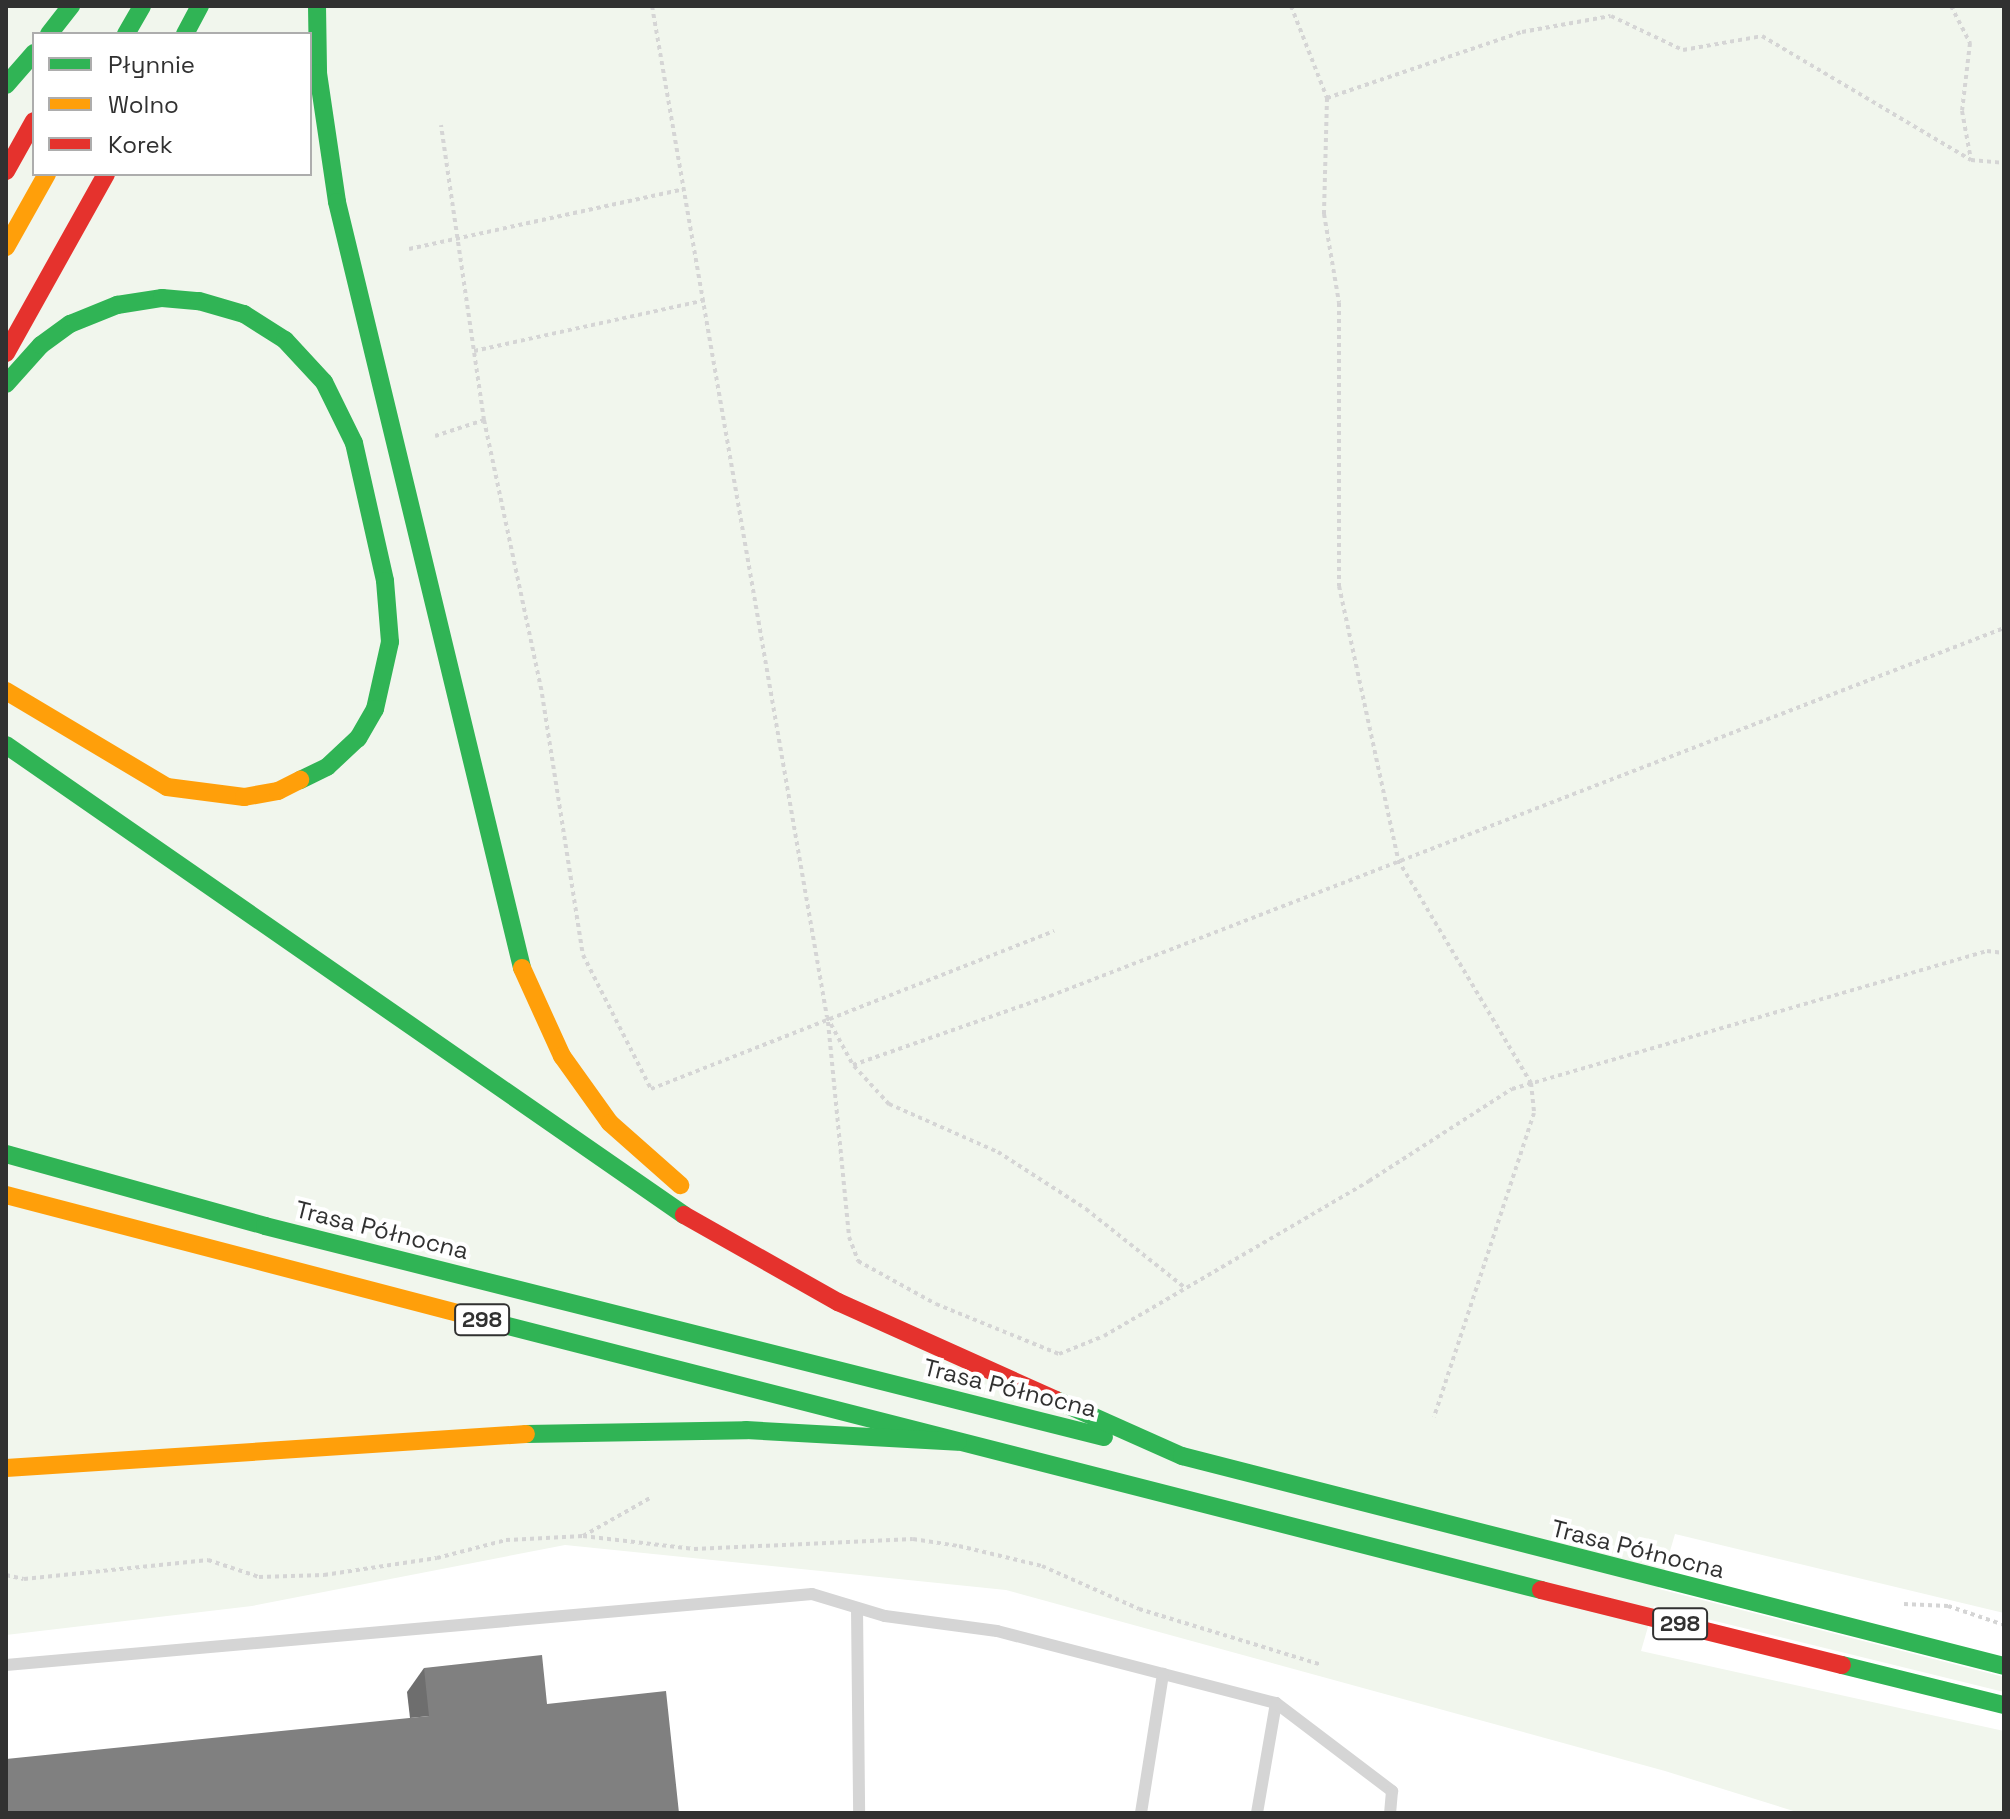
<!DOCTYPE html>
<meta charset="utf-8">
<style>
body{margin:0}
#map{position:relative;width:2010px;height:1819px;overflow:hidden;background:#fff;font-family:"Space Grotesk",sans-serif}
div>[style]{position:absolute}
.green>*{inset:0;background:#f1f6ed}
.path>*{height:4px;margin-top:-2px;transform-origin:0;background:repeating-linear-gradient(90deg,#d5d5d5 0 4px,transparent 0 8px)}
.lane>*{height:12px;margin:-6px;padding:0 6px;transform-origin:6px;border-radius:6px;background:#d5d5d5}
.fast>*{height:18px;margin:-9px;padding:0 9px;transform-origin:9px;border-radius:9px;background:#30b455}
.slow>*{height:18px;margin:-9px;padding:0 9px;transform-origin:9px;border-radius:9px;background:#ff9f0a}
.jam>*{height:18px;margin:-9px;padding:0 9px;transform-origin:9px;border-radius:9px;background:#e5322d}
.wall>*{inset:0;background:#6e6e6e}
.building>*{inset:0;background:#808080}
span{translate:-50% -50%;white-space:nowrap;text-align:center;line-height:1.15;-webkit-text-stroke:8px #fff;paint-order:stroke}
.shield-label span{padding:2px 6px;background:#fff;border:2px solid;border-radius:6px;-webkit-text-stroke-width:0}
.shield-label{font-size:22px;color:#313131;font-weight:700}
.street-label{font-size:24px;color:#313131}
.frame{position:absolute;inset:0;border:8px solid #313131;pointer-events:none}
.legend{position:absolute;left:32px;top:32px;width:280px;height:144px;box-sizing:border-box;background:#fff;border:2px solid #adadad;margin:0;padding:10px 14px;list-style:none;font-size:24px;color:#313131}
.legend li{display:flex;align-items:center;gap:16px;height:40px}
.legend b{width:40px;border:2px solid #adadad}
</style>
<div id="map">
<div class="green">
<i style="clip-path:polygon(evenodd,6px 6px,2004px 6px,2004px 1613px,1675px 1534px,1659px 1589px,2004px 1677px,2004px 1692px,1654px 1606px,1641px 1651px,2004px 1731px,2004px 1813px,1800px 1813px,1665px 1771px,1006px 1590px,565px 1545px,252px 1606px,6px 1635px,6px 6px,34px 34px,310px 34px,310px 174px,34px 174px,34px 34px)"></i>
</div>
<div class="path">
<i style="left:652px;top:6px;width:1026px;rotate:80.18deg"></i>
<i style="left:827px;top:1017px;width:55px;rotate:61.6deg"></i>
<i style="left:853px;top:1065px;width:209px;rotate:-19.3deg"></i>
<i style="left:1050px;top:996px;width:1023px;rotate:-21.09deg"></i>
<i style="left:1291px;top:6px;width:99px;rotate:68.6deg"></i>
<i style="left:1327px;top:98px;width:116px;rotate:91.5deg"></i>
<i style="left:1324px;top:214px;width:90px;rotate:80.4deg"></i>
<i style="left:1339px;top:303px;width:283px;rotate:90deg"></i>
<i style="left:1339px;top:586px;width:280px;rotate:77.8deg"></i>
<i style="left:1398px;top:860px;width:260px;rotate:59.2deg"></i>
<i style="left:1531px;top:1083px;width:30px;rotate:84deg"></i>
<i style="left:1534px;top:1113px;width:320px;rotate:108.2deg"></i>
<i style="left:1951px;top:6px;width:42px;rotate:62.8deg"></i>
<i style="left:1970px;top:43px;width:68px;rotate:96.7deg"></i>
<i style="left:1962px;top:111px;width:50px;rotate:79.6deg"></i>
<i style="left:1327px;top:98px;width:206px;rotate:-18.7deg"></i>
<i style="left:1522px;top:32px;width:90px;rotate:-10.2deg"></i>
<i style="left:1611px;top:16px;width:80px;rotate:25.3deg"></i>
<i style="left:1683px;top:50px;width:80px;rotate:-10deg"></i>
<i style="left:1762px;top:36px;width:243px;rotate:30.7deg"></i>
<i style="left:1971px;top:160px;width:33px;rotate:5deg"></i>
<i style="left:409px;top:249px;width:282px;rotate:-12.3deg"></i>
<i style="left:474px;top:351px;width:237px;rotate:-12.4deg"></i>
<i style="left:484px;top:420px;width:280px;rotate:78deg"></i>
<i style="left:542px;top:694px;width:264px;rotate:81.1deg"></i>
<i style="left:583px;top:955px;width:150px;rotate:63.1deg"></i>
<i style="left:651px;top:1089px;width:433px;rotate:-21.4deg"></i>
<i style="left:435px;top:436px;width:52px;rotate:-18.1deg"></i>
<i style="left:484px;top:420px;width:298px;rotate:-98.3deg"></i>
<i style="left:828px;top:1022px;width:216px;rotate:84.4deg"></i>
<i style="left:849px;top:1237px;width:26px;rotate:69deg"></i>
<i style="left:858px;top:1261px;width:89px;rotate:28.9deg"></i>
<i style="left:936px;top:1304px;width:133px;rotate:22.1deg"></i>
<i style="left:1059px;top:1354px;width:48px;rotate:-21.8deg"></i>
<i style="left:1104px;top:1336px;width:307px;rotate:-30.3deg"></i>
<i style="left:1369px;top:1181px;width:170px;rotate:-32.8deg"></i>
<i style="left:1512px;top:1089px;width:495px;rotate:-16.2deg"></i>
<i style="left:1987px;top:951px;width:17px;rotate:7deg"></i>
<i style="left:854px;top:1066px;width:52px;rotate:47.4deg"></i>
<i style="left:889px;top:1104px;width:119px;rotate:23.8deg"></i>
<i style="left:998px;top:1152px;width:105px;rotate:32.9deg"></i>
<i style="left:1086px;top:1209px;width:125px;rotate:38.5deg"></i>
<i style="left:583px;top:1536px;width:112px;rotate:6.7deg"></i>
<i style="left:694px;top:1549px;width:219px;rotate:-2.6deg"></i>
<i style="left:913px;top:1539px;width:47px;rotate:8.7deg"></i>
<i style="left:959px;top:1546px;width:85px;rotate:13.5deg"></i>
<i style="left:1042px;top:1566px;width:106px;rotate:23.9deg"></i>
<i style="left:1139px;top:1609px;width:191px;rotate:17deg"></i>
<i style="left:6px;top:1575px;width:18px;rotate:13deg"></i>
<i style="left:24px;top:1579px;width:185px;rotate:-5.9deg"></i>
<i style="left:208px;top:1560px;width:54px;rotate:18.4deg"></i>
<i style="left:259px;top:1577px;width:65px;rotate:-1.8deg"></i>
<i style="left:324px;top:1575px;width:114px;rotate:-8.6deg"></i>
<i style="left:437px;top:1558px;width:71px;rotate:-14.6deg"></i>
<i style="left:506px;top:1540px;width:77px;rotate:-3deg"></i>
<i style="left:583px;top:1536px;width:79px;rotate:-29.5deg"></i>
<i style="left:1904px;top:1604px;width:44px;rotate:2.6deg"></i>
<i style="left:1948px;top:1606px;width:59px;rotate:18.7deg"></i>
</div>
<div class="lane">
<i style="left:857px;top:1608px;width:205px;rotate:89.4deg"></i>
<i style="left:6px;top:1665px;width:809px;rotate:-5.03deg"></i>
<i style="left:812px;top:1594px;width:76px;rotate:16.8deg"></i>
<i style="left:885px;top:1616px;width:113px;rotate:7.6deg"></i>
<i style="left:997px;top:1631px;width:288px;rotate:14.5deg"></i>
<i style="left:1276px;top:1703px;width:112px;rotate:99.8deg"></i>
<i style="left:1276px;top:1703px;width:146px;rotate:37.2deg"></i>
<i style="left:1392px;top:1791px;width:22px;rotate:95deg"></i>
<i style="left:1141px;top:1813px;width:141px;rotate:-81deg"></i>
</div>
<div class="fast">
<i style="left:317px;top:6px;width:67px;rotate:89.1deg"></i>
<i style="left:318px;top:73px;width:130px;rotate:81.6deg"></i>
<i style="left:337px;top:202px;width:788px;rotate:76.42deg"></i>
<i style="left:49px;top:34px;width:36px;rotate:-52deg"></i>
<i style="left:126px;top:34px;width:32px;rotate:-60deg"></i>
<i style="left:185px;top:34px;width:32px;rotate:-62deg"></i>
<i style="left:6px;top:85px;width:43px;rotate:-48.8deg"></i>
<i style="left:6px;top:384px;width:52px;rotate:-48.1deg"></i>
<i style="left:41px;top:345px;width:36px;rotate:-36deg"></i>
<i style="left:70px;top:324px;width:51px;rotate:-22deg"></i>
<i style="left:117px;top:305px;width:46px;rotate:-8.8deg"></i>
<i style="left:162px;top:298px;width:37px;rotate:5deg"></i>
<i style="left:199px;top:301px;width:47px;rotate:16.1deg"></i>
<i style="left:244px;top:314px;width:49px;rotate:32.4deg"></i>
<i style="left:285px;top:340px;width:57px;rotate:47.1deg"></i>
<i style="left:324px;top:382px;width:68px;rotate:63.8deg"></i>
<i style="left:354px;top:443px;width:141px;rotate:77.3deg"></i>
<i style="left:385px;top:581px;width:61px;rotate:85.3deg"></i>
<i style="left:390px;top:642px;width:69px;rotate:102.6deg"></i>
<i style="left:375px;top:709px;width:34px;rotate:120deg"></i>
<i style="left:358px;top:738px;width:42px;rotate:136.9deg"></i>
<i style="left:327px;top:767px;width:30px;rotate:154deg"></i>
<i style="left:6px;top:745px;width:825px;rotate:34.73deg"></i>
<i style="left:6px;top:1154px;width:269px;rotate:15.5deg"></i>
<i style="left:265px;top:1226px;width:865px;rotate:14.12deg"></i>
<i style="left:496px;top:1323px;width:1079px;rotate:14.33deg"></i>
<i style="left:1056px;top:1400px;width:138px;rotate:24deg"></i>
<i style="left:526px;top:1434px;width:220px;rotate:-1deg"></i>
<i style="left:746px;top:1430px;width:212px;rotate:3.2deg"></i>
<i style="left:1182px;top:1456px;width:848px;rotate:14.33deg"></i>
<i style="left:1842px;top:1665px;width:167px;rotate:13.9deg"></i>
</div>
<div class="slow">
<i style="left:6px;top:247px;width:84px;rotate:-60.7deg"></i>
<i style="left:6px;top:691px;width:187px;rotate:30.8deg"></i>
<i style="left:167px;top:787px;width:78px;rotate:7.4deg"></i>
<i style="left:244px;top:797px;width:35px;rotate:-10deg"></i>
<i style="left:278px;top:791px;width:25px;rotate:-27deg"></i>
<i style="left:522px;top:968px;width:97px;rotate:65.6deg"></i>
<i style="left:562px;top:1056px;width:82px;rotate:54.4deg"></i>
<i style="left:610px;top:1123px;width:94px;rotate:41.5deg"></i>
<i style="left:6px;top:1195px;width:506px;rotate:14.64deg"></i>
<i style="left:6px;top:1468px;width:521px;rotate:-3.74deg"></i>
</div>
<div class="jam">
<i style="left:6px;top:171px;width:57px;rotate:-60.8deg"></i>
<i style="left:6px;top:353px;width:205px;rotate:-60.8deg"></i>
<i style="left:684px;top:1215px;width:177px;rotate:29.5deg"></i>
<i style="left:838px;top:1302px;width:239px;rotate:24.2deg"></i>
<i style="left:1541px;top:1590px;width:310px;rotate:14deg"></i>
</div>
<div class="wall">
<i style="clip-path:polygon(424px 1668px,547px 1704px,410px 1718px,407px 1692px)"></i>
</div>
<div class="building">
<i style="clip-path:polygon(542px 1655px,547px 1704px,666px 1691px,679px 1813px,6px 1813px,6px 1759px,429px 1716px,424px 1668px)"></i>
</div>
<div class="shield-label">
<span style="left:482px;top:1320px">298</span>
<span style="left:1680px;top:1624px">298</span>
</div>
<div class="street-label">
<span style="left:382px;top:1230px;rotate:14deg">Trasa Północna</span>
<span style="left:1010px;top:1388px;rotate:14deg">Trasa Północna</span>
<span style="left:1638px;top:1549px;rotate:14deg">Trasa Północna</span>
</div>
<div class="frame"></div>
<ul class="legend">
<li><b style="height:10px;background:#30b455"></b>Płynnie</li>
<li><b style="height:10px;background:#ff9f0a"></b>Wolno</li>
<li><b style="height:10px;background:#e5322d"></b>Korek</li>
</ul>
</div>
